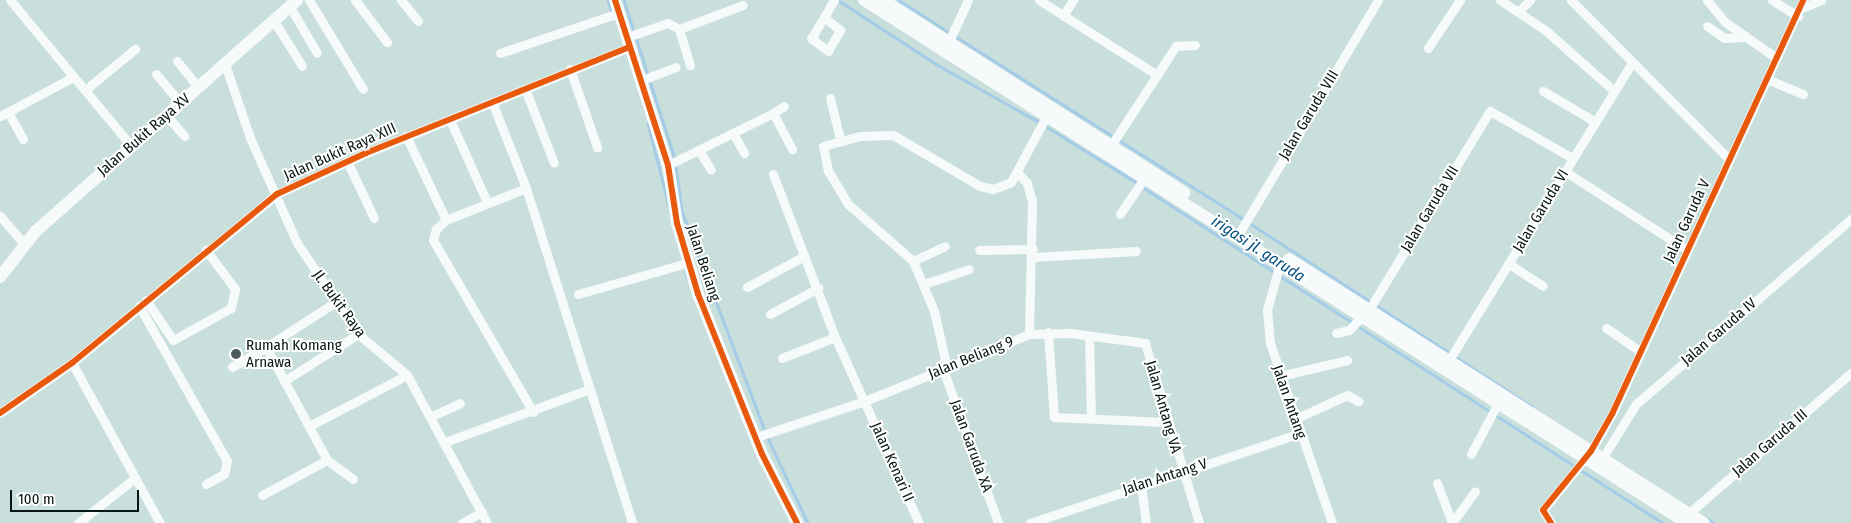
<!DOCTYPE html>
<style>
body{margin:0}
#map{position:relative;width:1851px;height:523px;overflow:hidden;background:#c9dfdc;font-family:"Fira Sans Condensed",sans-serif}
div>[style]{position:absolute}
.stream>*{height:2.5px;margin:-1.25px;padding:0 1.25px;transform-origin:1.25px;border-radius:1.25px;background:#a5cce7}
.street>*{height:9px;margin:-4.5px;padding:0 4.5px;transform-origin:4.5px;border-radius:4.5px;background:#f7fafa}
.secondary>*{height:12px;margin:-6px;padding:0 6px;transform-origin:6px;border-radius:6px;background:#f7fafa}
.cycleway>*{height:6px;margin:-3px;padding:0 3px;transform-origin:3px;border-radius:3px;background:#e8590c}
.dots>*{width:14px;height:14px;translate:-50% -50%;box-sizing:border-box;border:2px solid #fff;border-radius:50%}
span{translate:-50% -50%;white-space:nowrap;text-align:center;line-height:1.15;-webkit-text-stroke:4px #fff;paint-order:stroke}
.street-label{font-size:15px;color:#071615}
.poi-label{font-size:15px;color:#071615}
.left{translate:0 -50%;text-align:left}
.water-label{font-size:16px;color:#004f80;font-style:italic}
.scale{position:absolute;left:10px;top:490px;width:129px;height:22px;box-sizing:border-box;border:2px solid #071615;border-top:0;padding-left:6px;font-size:15px;line-height:18px;white-space:nowrap;color:#071615;-webkit-text-stroke:4px #fff;paint-order:stroke}
</style>
<div id="map">
<div class="stream">
<i style="left:608px;top:0;width:14px;rotate:73deg"></i>
<i style="left:624px;top:0;width:167px;rotate:72.2deg"></i>
<i style="left:838px;top:0;width:117px;rotate:33.1deg"></i>
<i style="left:936px;top:64px;width:118px;rotate:29.4deg"></i>
<i style="left:899px;top:0;width:61px;rotate:32.9deg"></i>
<i style="left:955px;top:36px;width:341px;rotate:32.4deg"></i>
<i style="left:648px;top:123px;width:159px;rotate:75.8deg"></i>
<i style="left:1044px;top:125px;width:110px;rotate:31.9deg"></i>
<i style="left:676px;top:165px;width:46px;rotate:82.6deg"></i>
<i style="left:682px;top:211px;width:235px;rotate:69.3deg"></i>
<i style="left:1141px;top:186px;width:621px;rotate:32.85deg"></i>
<i style="left:1248px;top:222px;width:340px;rotate:33deg"></i>
<i style="left:767px;top:436px;width:96px;rotate:64.8deg"></i>
<i style="left:1708px;top:519px;width:7px;rotate:34deg"></i>
</div>
<div class="street">
<i style="left:10px;top:0;width:190px;rotate:50.3deg"></i>
<i style="left:309px;top:0;width:104px;rotate:58.8deg"></i>
<i style="left:355px;top:0;width:53px;rotate:52.7deg"></i>
<i style="left:401px;top:0;width:27px;rotate:51deg"></i>
<i style="left:1039px;top:0;width:140px;rotate:32.4deg"></i>
<i style="left:1157px;top:75px;width:82px;rotate:123.1deg"></i>
<i style="left:1500px;top:0;width:54px;rotate:33.7deg"></i>
<i style="left:1545px;top:30px;width:91px;rotate:41.4deg"></i>
<i style="left:1571px;top:0;width:224px;rotate:45.2deg"></i>
<i style="left:1707px;top:0;width:28px;rotate:51deg"></i>
<i style="left:1725px;top:22px;width:61px;rotate:35deg"></i>
<i style="left:1772px;top:0;width:31px;rotate:32deg"></i>
<i style="left:290px;top:7px;width:53px;rotate:59.6deg"></i>
<i style="left:1799px;top:9px;width:24px;rotate:-22deg"></i>
<i style="left:1519px;top:11px;width:16px;rotate:-45deg"></i>
<i style="left:1063px;top:16px;width:19px;rotate:-58deg"></i>
<i style="left:824px;top:17px;width:21px;rotate:39deg"></i>
<i style="left:840px;top:30px;width:24px;rotate:120deg"></i>
<i style="left:828px;top:51px;width:21px;rotate:-143deg"></i>
<i style="left:811px;top:38px;width:1px;rotate:-45deg"></i>
<i style="left:812px;top:37px;width:23px;rotate:-59deg"></i>
<i style="left:824px;top:17px;width:20px;rotate:-60deg"></i>
<i style="left:274px;top:21px;width:53px;rotate:58.1deg"></i>
<i style="left:1707px;top:26px;width:21px;rotate:35deg"></i>
<i style="left:1724px;top:38px;width:19px;rotate:-3deg"></i>
<i style="left:679px;top:29px;width:38px;rotate:73deg"></i>
<i style="left:627px;top:37px;width:43px;rotate:-18.9deg"></i>
<i style="left:668px;top:23px;width:13px;rotate:29deg"></i>
<i style="left:679px;top:29px;width:68px;rotate:-20.6deg"></i>
<i style="left:949px;top:41px;width:45px;rotate:-65.1deg"></i>
<i style="left:1428px;top:48px;width:58px;rotate:-56.3deg"></i>
<i style="left:500px;top:53px;width:126px;rotate:-18.6deg"></i>
<i style="left:177px;top:61px;width:33px;rotate:51deg"></i>
<i style="left:225px;top:64px;width:78px;rotate:71.3deg"></i>
<i style="left:250px;top:138px;width:115px;rotate:65.9deg"></i>
<i style="left:297px;top:243px;width:110px;rotate:56.2deg"></i>
<i style="left:358px;top:334px;width:64px;rotate:39.9deg"></i>
<i style="left:407px;top:375px;width:168px;rotate:61.6deg"></i>
<i style="left:570px;top:69px;width:83px;rotate:70.9deg"></i>
<i style="left:156px;top:74px;width:38px;rotate:50deg"></i>
<i style="left:1157px;top:75px;width:35px;rotate:-57deg"></i>
<i style="left:1176px;top:46px;width:19px;rotate:-3deg"></i>
<i style="left:1767px;top:79px;width:39px;rotate:23deg"></i>
<i style="left:642px;top:80px;width:36px;rotate:-21deg"></i>
<i style="left:525px;top:89px;width:79px;rotate:68.6deg"></i>
<i style="left:85px;top:90px;width:65px;rotate:-39.4deg"></i>
<i style="left:1543px;top:91px;width:59px;rotate:30.5deg"></i>
<i style="left:830px;top:98px;width:42px;rotate:76.3deg"></i>
<i style="left:492px;top:102px;width:92px;rotate:68.4deg"></i>
<i style="left:526px;top:188px;width:351px;rotate:72.4deg"></i>
<i style="left:8px;top:112px;width:31px;rotate:61deg"></i>
<i style="left:773px;top:113px;width:13px;rotate:-32deg"></i>
<i style="left:166px;top:115px;width:28px;rotate:49deg"></i>
<i style="left:0;top:116px;width:83px;rotate:-28.1deg"></i>
<i style="left:450px;top:120px;width:90px;rotate:65.7deg"></i>
<i style="left:733px;top:133px;width:23px;rotate:61deg"></i>
<i style="left:406px;top:136px;width:93px;rotate:64.5deg"></i>
<i style="left:699px;top:150px;width:23px;rotate:59deg"></i>
<i style="left:347px;top:161px;width:63px;rotate:64.7deg"></i>
<i style="left:668px;top:165px;width:117px;rotate:-26.3deg"></i>
<i style="left:773px;top:113px;width:41px;rotate:62.2deg"></i>
<i style="left:1566px;top:172px;width:144px;rotate:32.8deg"></i>
<i style="left:773px;top:174px;width:174px;rotate:69.2deg"></i>
<i style="left:835px;top:337px;width:204px;rotate:65.7deg"></i>
<i style="left:526px;top:188px;width:86px;rotate:158.2deg"></i>
<i style="left:446px;top:220px;width:13px;rotate:138deg"></i>
<i style="left:436px;top:229px;width:11px;rotate:105deg"></i>
<i style="left:433px;top:240px;width:199px;rotate:59.8deg"></i>
<i style="left:1120px;top:214px;width:48px;rotate:-56deg"></i>
<i style="left:0;top:216px;width:38px;rotate:49deg"></i>
<i style="left:1241px;top:230px;width:268px;rotate:-59.2deg"></i>
<i style="left:979px;top:250px;width:54px;rotate:-1.1deg"></i>
<i style="left:1033px;top:257px;width:103px;rotate:-3.3deg"></i>
<i style="left:913px;top:261px;width:35px;rotate:-25deg"></i>
<i style="left:1280px;top:263px;width:49px;rotate:105.5deg"></i>
<i style="left:1267px;top:310px;width:33px;rotate:85deg"></i>
<i style="left:1270px;top:343px;width:190px;rotate:71deg"></i>
<i style="left:1509px;top:264px;width:40px;rotate:32.9deg"></i>
<i style="left:924px;top:284px;width:47px;rotate:-18.4deg"></i>
<i style="left:747px;top:287px;width:65px;rotate:-28.5deg"></i>
<i style="left:578px;top:294px;width:113px;rotate:-15.9deg"></i>
<i style="left:146px;top:300px;width:48px;rotate:56deg"></i>
<i style="left:173px;top:340px;width:66px;rotate:-28.9deg"></i>
<i style="left:231px;top:308px;width:19px;rotate:-78deg"></i>
<i style="left:235px;top:289px;width:49px;rotate:-126.6deg"></i>
<i style="left:334px;top:303px;width:81px;rotate:147.1deg"></i>
<i style="left:266px;top:347px;width:128px;rotate:61.6deg"></i>
<i style="left:327px;top:460px;width:32px;rotate:36deg"></i>
<i style="left:139px;top:306px;width:178px;rotate:60.4deg"></i>
<i style="left:227px;top:461px;width:13px;rotate:103deg"></i>
<i style="left:224px;top:474px;width:21px;rotate:151deg"></i>
<i style="left:770px;top:314px;width:55px;rotate:-28.4deg"></i>
<i style="left:1606px;top:328px;width:41px;rotate:34.1deg"></i>
<i style="left:1048px;top:332px;width:85px;rotate:86deg"></i>
<i style="left:1054px;top:417px;width:111px;rotate:2.6deg"></i>
<i style="left:1336px;top:333px;width:13px;rotate:-13deg"></i>
<i style="left:1349px;top:330px;width:30px;rotate:-46deg"></i>
<i style="left:1370px;top:308px;width:231px;rotate:-58.7deg"></i>
<i style="left:1490px;top:111px;width:95px;rotate:29.8deg"></i>
<i style="left:1029px;top:334px;width:41px;rotate:-1.4deg"></i>
<i style="left:1070px;top:333px;width:76px;rotate:7.6deg"></i>
<i style="left:1145px;top:343px;width:188px;rotate:73.3deg"></i>
<i style="left:1089px;top:337px;width:81px;rotate:88.6deg"></i>
<i style="left:782px;top:358px;width:57px;rotate:-21.6deg"></i>
<i style="left:72px;top:363px;width:183px;rotate:61.2deg"></i>
<i style="left:1446px;top:365px;width:355px;rotate:-58.4deg"></i>
<i style="left:232px;top:367px;width:39px;rotate:-30deg"></i>
<i style="left:947px;top:368px;width:58px;rotate:-102.8deg"></i>
<i style="left:934px;top:311px;width:54px;rotate:-112.8deg"></i>
<i style="left:913px;top:261px;width:86px;rotate:-138.8deg"></i>
<i style="left:848px;top:204px;width:39px;rotate:-121deg"></i>
<i style="left:828px;top:171px;width:25px;rotate:-101deg"></i>
<i style="left:823px;top:146px;width:39px;rotate:-15deg"></i>
<i style="left:861px;top:136px;width:32px;rotate:-2deg"></i>
<i style="left:893px;top:135px;width:101px;rotate:30.4deg"></i>
<i style="left:980px;top:186px;width:13px;rotate:13deg"></i>
<i style="left:993px;top:189px;width:19px;rotate:-21deg"></i>
<i style="left:1011px;top:182px;width:76px;rotate:-61.8deg"></i>
<i style="left:943px;top:369px;width:164px;rotate:70.3deg"></i>
<i style="left:1280px;top:376px;width:69px;rotate:-13.4deg"></i>
<i style="left:284px;top:381px;width:88px;rotate:-32.4deg"></i>
<i style="left:0;top:413px;width:88px;rotate:-34.8deg"></i>
<i style="left:72px;top:363px;width:266px;rotate:-39.5deg"></i>
<i style="left:277px;top:194px;width:98px;rotate:-24.7deg"></i>
<i style="left:366px;top:153px;width:284px;rotate:-21.9deg"></i>
<i style="left:430px;top:417px;width:33px;rotate:-25deg"></i>
<i style="left:1295px;top:419px;width:57px;rotate:-24.8deg"></i>
<i style="left:1347px;top:395px;width:13px;rotate:29deg"></i>
<i style="left:309px;top:426px;width:110px;rotate:-27.5deg"></i>
<i style="left:756px;top:437px;width:115px;rotate:-18.3deg"></i>
<i style="left:865px;top:401px;width:177px;rotate:-22.2deg"></i>
<i style="left:1029px;top:334px;width:133px;rotate:-88.7deg"></i>
<i style="left:1032px;top:201px;width:19px;rotate:-106deg"></i>
<i style="left:1027px;top:183px;width:15px;rotate:-132deg"></i>
<i style="left:445px;top:442px;width:154px;rotate:-20.1deg"></i>
<i style="left:1471px;top:454px;width:58px;rotate:-62.1deg"></i>
<i style="left:1600px;top:462px;width:68px;rotate:-58.2deg"></i>
<i style="left:1636px;top:404px;width:284px;rotate:-40.7deg"></i>
<i style="left:1437px;top:483px;width:43px;rotate:69.4deg"></i>
<i style="left:1141px;top:484px;width:39px;rotate:83deg"></i>
<i style="left:262px;top:495px;width:74px;rotate:-28.3deg"></i>
<i style="left:1688px;top:514px;width:216px;rotate:-40.9deg"></i>
<i style="left:78px;top:523px;width:73px;rotate:-38.3deg"></i>
<i style="left:462px;top:523px;width:23px;rotate:-29deg"></i>
<i style="left:1030px;top:523px;width:285px;rotate:-18.4deg"></i>
<i style="left:1452px;top:523px;width:39px;rotate:-54deg"></i>
<i style="left:1551px;top:523px;width:15px;rotate:-122deg"></i>
<i style="left:1543px;top:510px;width:76px;rotate:-50.9deg"></i>
<i style="left:1591px;top:451px;width:43px;rotate:-60.4deg"></i>
<i style="left:1612px;top:414px;width:456px;rotate:-65.2deg"></i>
</div>
<div class="secondary">
<i style="left:615px;top:0;width:173px;rotate:72.2deg"></i>
<i style="left:668px;top:165px;width:59px;rotate:81.2deg"></i>
<i style="left:677px;top:223px;width:74px;rotate:73.5deg"></i>
<i style="left:698px;top:294px;width:172px;rotate:68.2deg"></i>
<i style="left:762px;top:454px;width:77px;rotate:63.1deg"></i>
<i style="left:864px;top:0;width:975px;rotate:32.44deg"></i>
<i style="left:883px;top:0;width:358px;rotate:32.6deg"></i>
<i style="left:1289px;top:259px;width:492px;rotate:32.5deg"></i>
<i style="left:0;top:277px;width:58px;rotate:-52deg"></i>
<i style="left:36px;top:231px;width:349px;rotate:-41.5deg"></i>
</div>
<div class="cycleway">
<i style="left:615px;top:0;width:173px;rotate:72.2deg"></i>
<i style="left:668px;top:165px;width:59px;rotate:81.2deg"></i>
<i style="left:677px;top:223px;width:74px;rotate:73.5deg"></i>
<i style="left:698px;top:294px;width:172px;rotate:68.2deg"></i>
<i style="left:762px;top:454px;width:77px;rotate:63.1deg"></i>
<i style="left:0;top:413px;width:88px;rotate:-34.8deg"></i>
<i style="left:72px;top:363px;width:266px;rotate:-39.5deg"></i>
<i style="left:277px;top:194px;width:98px;rotate:-24.7deg"></i>
<i style="left:366px;top:153px;width:284px;rotate:-21.9deg"></i>
<i style="left:1551px;top:523px;width:15px;rotate:-122deg"></i>
<i style="left:1543px;top:510px;width:76px;rotate:-50.9deg"></i>
<i style="left:1591px;top:451px;width:43px;rotate:-60.4deg"></i>
<i style="left:1612px;top:414px;width:456px;rotate:-65.2deg"></i>
</div>
<div class="dots">
<i style="left:236px;top:354px;background:#4b5c5b"></i>
</div>
<div class="street-label">
<span style="left:1309px;top:115px;rotate:-59deg">Jalan Garuda VIII</span>
<span style="left:144px;top:135px;rotate:-41deg">Jalan Bukit Raya XV</span>
<span style="left:340px;top:152px;rotate:-24deg">Jalan Bukit Raya XIII</span>
<span style="left:1430px;top:209px;rotate:-59deg">Jalan Garuda VII</span>
<span style="left:1541px;top:211px;rotate:-59deg">Jalan Garuda VI</span>
<span style="left:1687px;top:221px;rotate:-65deg">Jalan Garuda V</span>
<span style="left:703px;top:263px;rotate:72deg">Jalan Beliang</span>
<span style="left:339px;top:304px;rotate:54deg">Jl. Bukit Raya</span>
<span style="left:1719px;top:332px;rotate:-41deg">Jalan Garuda IV</span>
<span style="left:971px;top:358px;rotate:-22deg">Jalan Beliang 9</span>
<span style="left:1289px;top:402px;rotate:71deg">Jalan Antang</span>
<span style="left:1163px;top:407px;rotate:74deg">Jalan Antang VA</span>
<span style="left:1770px;top:443px;rotate:-41deg">Jalan Garuda III</span>
<span style="left:971px;top:446px;rotate:70deg">Jalan Garuda XA</span>
<span style="left:892px;top:462px;rotate:66deg">Jalan Kenari II</span>
<span style="left:1165px;top:477px;rotate:-18deg">Jalan Antang V</span>
</div>
<div class="poi-label">
<span class="left" style="left:246px;top:354px">Rumah Komang<br>Arnawa</span>
</div>
<div class="water-label">
<span style="left:1258px;top:249px;rotate:33deg">irigasi jl. garuda</span>
</div>
<div class="scale">100 m</div>
</div>
